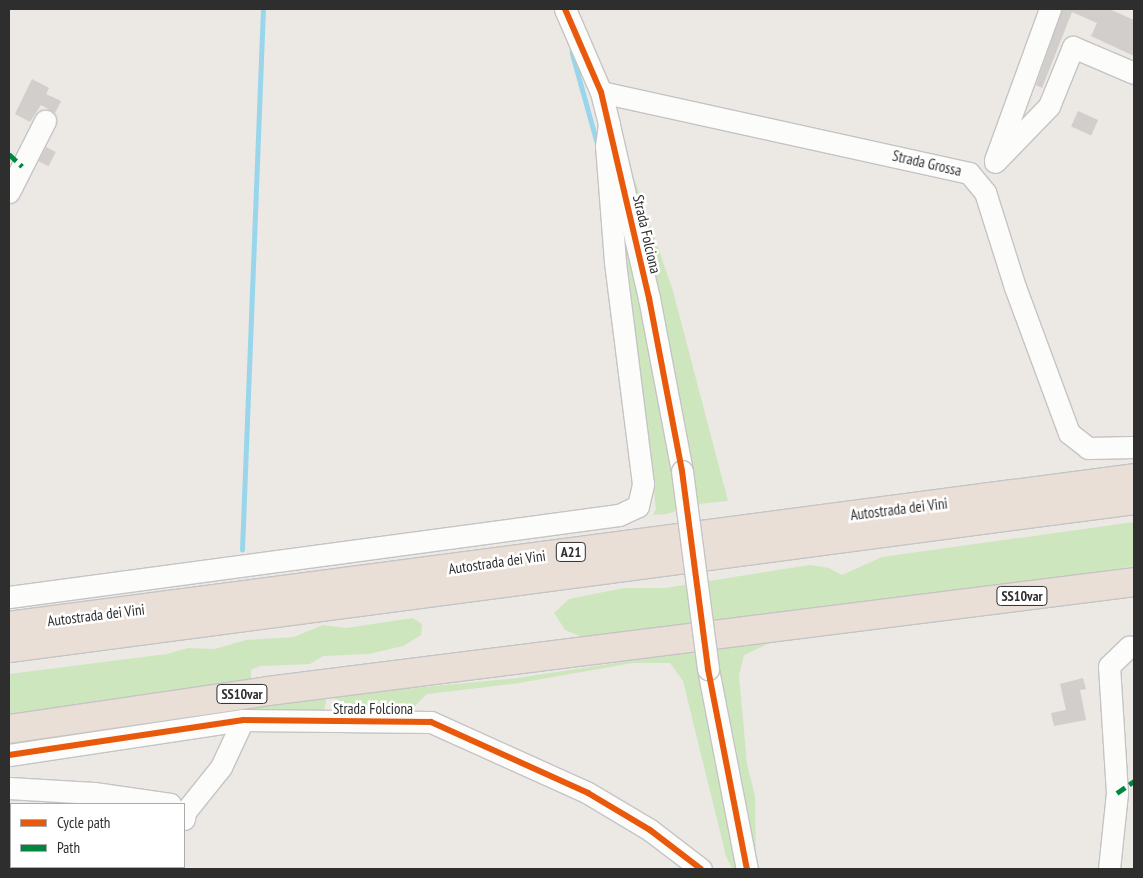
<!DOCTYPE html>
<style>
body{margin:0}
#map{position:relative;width:1143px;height:878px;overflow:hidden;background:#ece8e4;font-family:"PT Sans Narrow",sans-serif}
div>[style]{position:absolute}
.green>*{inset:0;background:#cee6be}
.stream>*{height:4.5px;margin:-2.25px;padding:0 2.25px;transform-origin:2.25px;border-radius:2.25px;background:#99d6ec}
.building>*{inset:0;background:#d1cecb;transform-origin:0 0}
.roads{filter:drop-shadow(1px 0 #c5c4c5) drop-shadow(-1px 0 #c5c4c5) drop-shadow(0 1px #c5c4c5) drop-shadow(0 -1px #c5c4c5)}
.minor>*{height:21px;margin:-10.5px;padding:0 10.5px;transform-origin:10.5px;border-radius:10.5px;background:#fcfcfb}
.highway>*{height:28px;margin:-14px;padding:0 14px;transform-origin:14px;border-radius:14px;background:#eadfd6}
.bridges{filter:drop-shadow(1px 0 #c5c4c5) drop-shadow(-1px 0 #c5c4c5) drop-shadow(0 1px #c5c4c5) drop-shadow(0 -1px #c5c4c5)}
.minor-bridge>*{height:21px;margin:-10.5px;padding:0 10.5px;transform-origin:10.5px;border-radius:10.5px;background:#fcfcfb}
.quiet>*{height:5px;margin-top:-2.5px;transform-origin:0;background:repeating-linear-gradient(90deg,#00873e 0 10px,transparent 0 15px)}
.cycleway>*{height:6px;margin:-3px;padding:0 3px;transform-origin:3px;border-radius:3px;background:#e8590c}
span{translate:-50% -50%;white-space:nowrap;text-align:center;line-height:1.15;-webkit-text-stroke:5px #fff;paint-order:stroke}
.shield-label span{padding:1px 4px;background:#fff;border:1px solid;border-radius:4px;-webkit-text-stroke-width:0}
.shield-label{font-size:14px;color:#2e2e2e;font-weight:700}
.street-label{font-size:15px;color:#2e2e2e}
.frame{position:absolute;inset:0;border:10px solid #2e2e2e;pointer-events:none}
.legend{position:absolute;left:10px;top:803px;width:175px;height:65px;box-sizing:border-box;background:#fff;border:1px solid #ababab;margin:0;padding:6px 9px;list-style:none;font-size:15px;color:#2e2e2e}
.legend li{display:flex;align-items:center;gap:10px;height:25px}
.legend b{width:25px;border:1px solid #ababab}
</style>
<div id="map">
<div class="green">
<i style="clip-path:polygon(631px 169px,673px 291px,728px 501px,698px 504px,669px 340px)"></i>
<i style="clip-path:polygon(617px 175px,653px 340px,677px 511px,667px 514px,653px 515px,656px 509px)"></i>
<i style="clip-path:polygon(1134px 522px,1134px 566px,1088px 574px,582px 637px,565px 630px,554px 613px,569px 599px,624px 588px,665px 588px,810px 565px,829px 568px,842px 575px,882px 557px)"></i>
<i style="clip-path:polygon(413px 618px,422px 624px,421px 635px,403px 646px,369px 654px,323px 656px,310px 664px,260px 666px,251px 670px,251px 680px,9px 714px,9px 674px,167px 654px,188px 648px,215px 649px,246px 640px,294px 637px,323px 625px,346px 628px)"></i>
<i style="clip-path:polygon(776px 640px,744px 655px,739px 675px,747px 764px,755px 796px,756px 866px,737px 780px,736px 750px,716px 649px)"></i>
<i style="clip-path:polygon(694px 651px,739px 869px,732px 869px,726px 856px,683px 681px,670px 663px,633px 663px,513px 684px,427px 694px,410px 711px,395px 708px,384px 712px,338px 712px,339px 700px,327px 697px,324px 711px,238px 711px,301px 699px,517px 678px)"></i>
</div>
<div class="stream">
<i style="left:572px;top:52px;width:93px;rotate:74.5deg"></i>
<i style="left:242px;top:550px;width:541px;rotate:-87.78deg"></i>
</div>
<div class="building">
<i style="clip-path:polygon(1062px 9px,1109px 9px,1134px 20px,1134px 56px,1091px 36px,1097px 23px,1072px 12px,1042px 88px,1036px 85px)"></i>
<i style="clip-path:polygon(32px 79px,49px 88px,46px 94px,61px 101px,55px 113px,41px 105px,30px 122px,15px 114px)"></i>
<i style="left:1078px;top:111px;width:22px;height:17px;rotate:24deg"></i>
<i style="left:46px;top:147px;width:11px;height:16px;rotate:27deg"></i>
<i style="clip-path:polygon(1083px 678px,1086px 689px,1080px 690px,1086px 720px,1054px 726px,1051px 713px,1066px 710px,1060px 684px)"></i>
</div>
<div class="roads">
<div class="minor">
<i style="left:565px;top:9px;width:90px;rotate:66.6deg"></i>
<i style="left:601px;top:92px;width:34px;rotate:76deg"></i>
<i style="left:609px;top:125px;width:178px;rotate:77deg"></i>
<i style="left:649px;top:298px;width:176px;rotate:79.2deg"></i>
<i style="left:601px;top:92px;width:377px;rotate:12.4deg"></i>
<i style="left:969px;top:173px;width:25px;rotate:50deg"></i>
<i style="left:985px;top:192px;width:100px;rotate:72.5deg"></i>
<i style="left:1015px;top:287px;width:156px;rotate:69.7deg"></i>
<i style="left:1069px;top:433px;width:24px;rotate:38deg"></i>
<i style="left:1088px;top:448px;width:46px;rotate:-1.2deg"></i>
<i style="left:995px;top:160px;width:161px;rotate:-70deg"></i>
<i style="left:995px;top:162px;width:78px;rotate:-46deg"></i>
<i style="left:1049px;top:106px;width:64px;rotate:-67.9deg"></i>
<i style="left:1073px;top:47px;width:66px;rotate:23.1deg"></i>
<i style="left:9px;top:192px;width:80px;rotate:-63.1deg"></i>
<i style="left:9px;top:597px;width:615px;rotate:-7.66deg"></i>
<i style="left:619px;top:515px;width:21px;rotate:-25deg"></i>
<i style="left:638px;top:506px;width:23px;rotate:-77deg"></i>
<i style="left:643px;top:484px;width:224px;rotate:-97.2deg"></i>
<i style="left:615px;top:262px;width:116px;rotate:-94.4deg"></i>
<i style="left:606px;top:146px;width:21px;rotate:-82deg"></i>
<i style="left:708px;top:669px;width:204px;rotate:79deg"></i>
<i style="left:9px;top:755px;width:237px;rotate:-8.5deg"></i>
<i style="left:243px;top:720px;width:188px;rotate:0.6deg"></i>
<i style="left:431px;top:722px;width:172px;rotate:24.3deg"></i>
<i style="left:588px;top:793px;width:72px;rotate:30.8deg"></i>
<i style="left:650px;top:830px;width:64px;rotate:37.4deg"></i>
<i style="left:9px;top:788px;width:85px;rotate:3.4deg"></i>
<i style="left:94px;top:793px;width:77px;rotate:8.2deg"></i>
<i style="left:184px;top:819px;width:7px;rotate:-82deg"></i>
<i style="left:185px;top:812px;width:58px;rotate:-51.3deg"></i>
<i style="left:221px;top:767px;width:52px;rotate:-64.9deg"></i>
<i style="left:1109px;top:869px;width:76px;rotate:-84deg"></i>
<i style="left:1117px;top:793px;width:127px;rotate:-93.6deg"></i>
<i style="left:1109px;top:666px;width:28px;rotate:-44deg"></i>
</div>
<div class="highway">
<i style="left:9px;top:626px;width:1135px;rotate:-7.49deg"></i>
<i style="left:9px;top:648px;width:1135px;rotate:-7.49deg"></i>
<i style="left:9px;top:729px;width:262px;rotate:-8.3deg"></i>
<i style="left:268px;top:691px;width:873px;rotate:-7.17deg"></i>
</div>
</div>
<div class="bridges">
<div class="minor-bridge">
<i style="left:682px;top:471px;width:200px;rotate:82.5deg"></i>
</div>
</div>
<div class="quiet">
<i style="left:9px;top:154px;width:18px;rotate:43deg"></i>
<i style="left:1117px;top:793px;width:21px;rotate:-35deg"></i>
</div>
<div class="cycleway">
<i style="left:565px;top:9px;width:90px;rotate:66.6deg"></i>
<i style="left:601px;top:92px;width:212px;rotate:76.9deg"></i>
<i style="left:649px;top:298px;width:176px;rotate:79.2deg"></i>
<i style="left:682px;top:471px;width:200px;rotate:82.5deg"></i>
<i style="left:708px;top:669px;width:204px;rotate:79deg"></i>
<i style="left:9px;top:755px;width:237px;rotate:-8.5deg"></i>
<i style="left:243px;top:720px;width:188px;rotate:0.6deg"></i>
<i style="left:431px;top:722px;width:172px;rotate:24.3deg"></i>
<i style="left:588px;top:793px;width:72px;rotate:30.8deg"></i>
<i style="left:650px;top:830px;width:64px;rotate:37.4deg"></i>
</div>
<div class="shield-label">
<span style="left:571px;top:552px">A21</span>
<span style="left:1022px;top:596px">SS10var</span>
<span style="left:242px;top:694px">SS10var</span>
</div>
<div class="street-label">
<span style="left:927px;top:163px;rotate:13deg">Strada Grossa</span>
<span style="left:647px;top:234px;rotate:77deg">Strada Folciona</span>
<span style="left:899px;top:509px;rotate:-7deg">Autostrada dei Vini</span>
<span style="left:497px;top:562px;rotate:-8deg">Autostrada dei Vini</span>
<span style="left:96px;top:615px;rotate:-7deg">Autostrada dei Vini</span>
<span style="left:373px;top:709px">Strada Folciona</span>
</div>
<div class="frame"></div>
<ul class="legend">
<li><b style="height:6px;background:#e8590c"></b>Cycle path</li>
<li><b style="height:6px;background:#00873e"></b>Path</li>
</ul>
</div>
